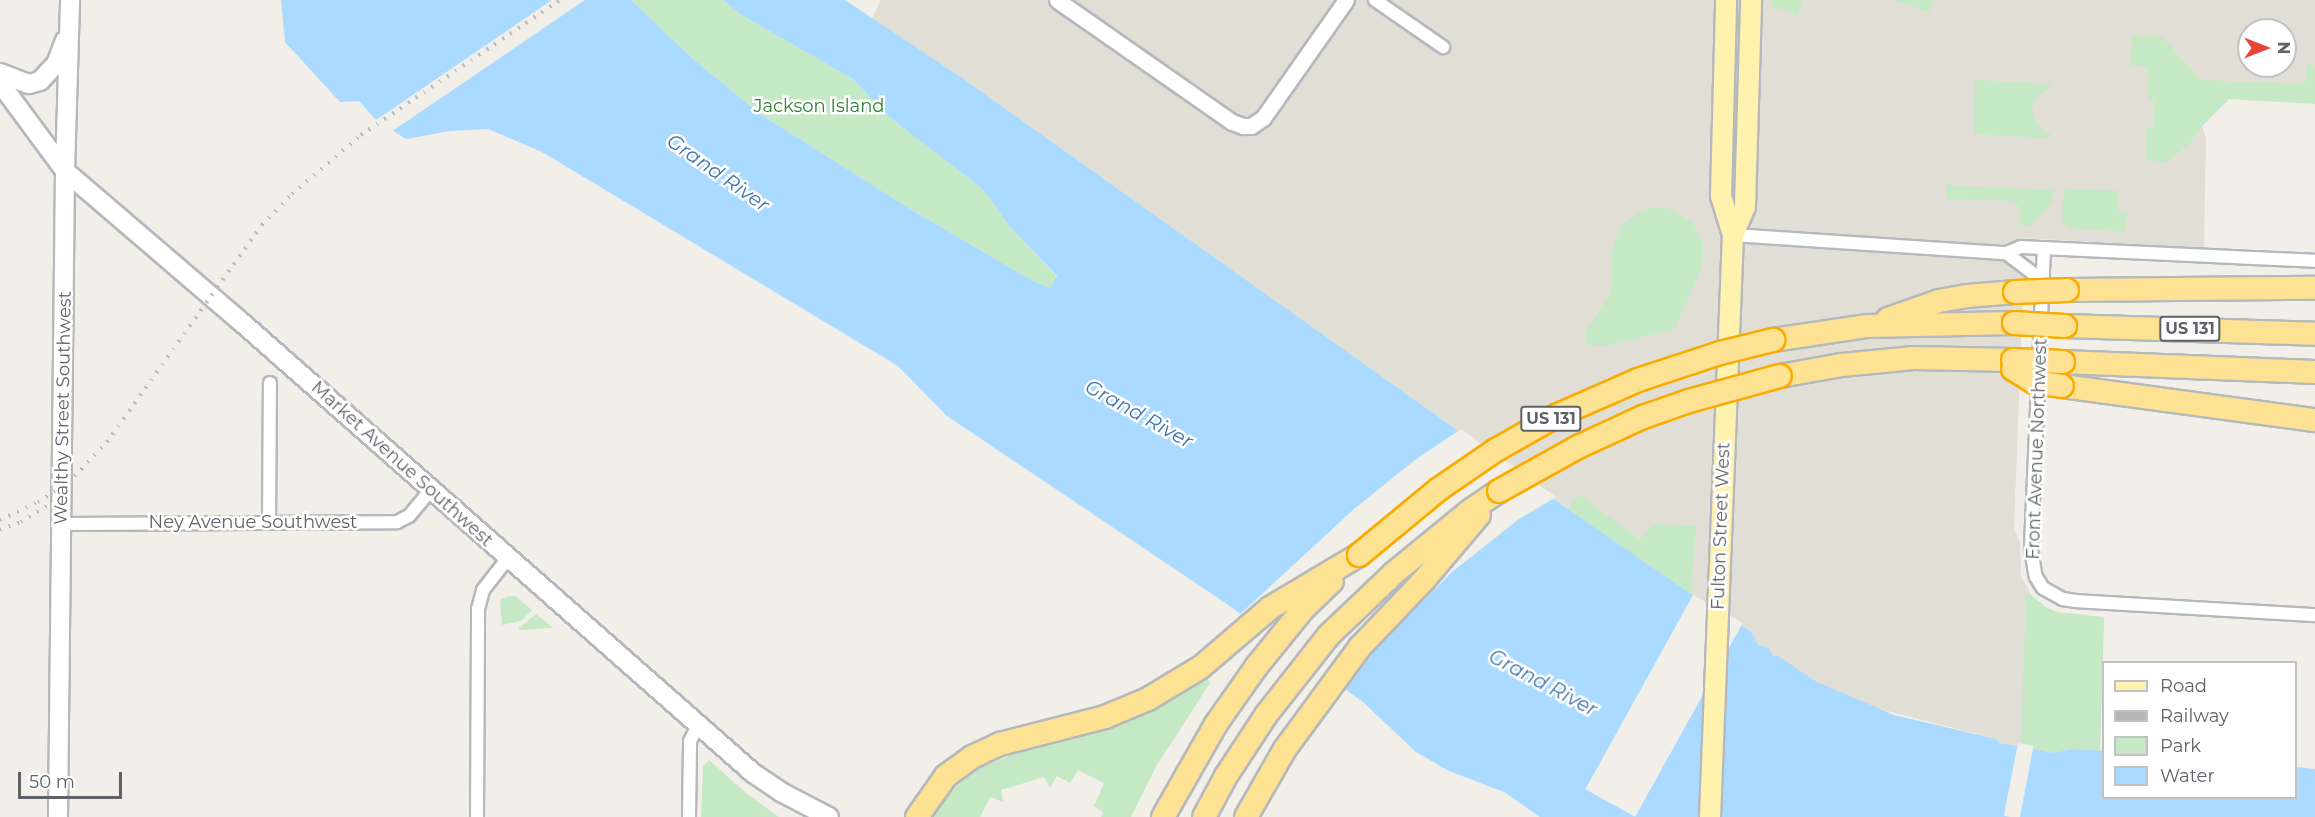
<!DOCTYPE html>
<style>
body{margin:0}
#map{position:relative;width:2315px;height:817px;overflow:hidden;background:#f1efe8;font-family:Montserrat,sans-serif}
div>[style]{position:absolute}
.education>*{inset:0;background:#e1ded6}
.green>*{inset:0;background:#c5e8c5}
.water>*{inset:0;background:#aadaff}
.pier>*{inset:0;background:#f1efe8;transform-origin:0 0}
.roads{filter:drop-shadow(2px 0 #b5b8bc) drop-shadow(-2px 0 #b5b8bc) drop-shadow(0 2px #b5b8bc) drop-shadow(0 -2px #b5b8bc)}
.minor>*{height:12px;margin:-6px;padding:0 6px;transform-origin:6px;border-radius:6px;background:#fff}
.tertiary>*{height:15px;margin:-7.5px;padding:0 7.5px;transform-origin:7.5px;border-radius:7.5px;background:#fff}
.secondary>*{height:18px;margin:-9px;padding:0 9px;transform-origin:9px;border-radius:9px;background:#fff}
.primary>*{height:20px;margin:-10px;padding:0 10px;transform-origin:10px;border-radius:10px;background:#fff2af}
.motorway>*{height:22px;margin:-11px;padding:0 11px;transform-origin:11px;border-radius:11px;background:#fde293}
.rail>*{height:4px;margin-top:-2px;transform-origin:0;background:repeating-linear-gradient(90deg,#b6b7b8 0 1.5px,transparent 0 9.5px)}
.bridges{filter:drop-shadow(2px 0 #f9ab00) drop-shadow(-2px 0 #f9ab00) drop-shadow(0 2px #f9ab00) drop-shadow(0 -2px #f9ab00)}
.motorway-bridge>*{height:22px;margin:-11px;padding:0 11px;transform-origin:11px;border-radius:11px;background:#fde293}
span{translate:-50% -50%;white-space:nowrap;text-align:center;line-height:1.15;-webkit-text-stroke:5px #fff;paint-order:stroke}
.shield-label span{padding:2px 4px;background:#fff;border:2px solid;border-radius:4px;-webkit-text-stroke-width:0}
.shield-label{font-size:16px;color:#5f6368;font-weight:700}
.park-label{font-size:18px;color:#348238}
.street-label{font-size:18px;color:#5f6368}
.water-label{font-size:20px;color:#4174aa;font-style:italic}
.legend{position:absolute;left:2102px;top:661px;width:195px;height:138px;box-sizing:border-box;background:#fff;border:2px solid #bfc1c3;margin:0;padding:8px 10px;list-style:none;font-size:18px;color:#5f6368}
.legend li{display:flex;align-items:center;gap:12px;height:30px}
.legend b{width:30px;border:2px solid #bfc1c3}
.north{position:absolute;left:2237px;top:18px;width:60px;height:60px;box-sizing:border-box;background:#fff;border:2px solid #bfc1c3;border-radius:50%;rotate:90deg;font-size:16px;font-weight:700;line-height:24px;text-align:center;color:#5f6368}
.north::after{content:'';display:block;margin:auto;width:21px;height:27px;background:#ea4335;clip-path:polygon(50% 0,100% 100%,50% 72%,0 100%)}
.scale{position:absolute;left:18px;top:772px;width:104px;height:27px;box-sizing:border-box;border:3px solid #5f6368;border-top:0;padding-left:8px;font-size:18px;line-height:21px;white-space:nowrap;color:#5f6368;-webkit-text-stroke:4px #fff;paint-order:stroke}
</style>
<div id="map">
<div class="education">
<i style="clip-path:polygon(evenodd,881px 0,2315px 0,2315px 95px,2236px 92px,2202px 126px,2206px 139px,2204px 248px,2025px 238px,2014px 529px,2020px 543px,2021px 576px,2032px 596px,2047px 608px,2066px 615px,2104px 617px,2100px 751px,2071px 749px,2054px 753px,2000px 743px,1996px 739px,1872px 707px,1817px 682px,1773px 656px,1758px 645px,1752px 632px,1691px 594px,1568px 509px,965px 80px,872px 19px,881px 0,2249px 30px,2285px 30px,2285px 66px,2249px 66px,2249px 30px)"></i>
</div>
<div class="green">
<i style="clip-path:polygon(631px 0,723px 0,740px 14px,853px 79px,888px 116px,984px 190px,1009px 226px,1057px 277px,1050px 288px,1033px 281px,915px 212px,760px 114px,692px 58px)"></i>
<i style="clip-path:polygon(1771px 0,1802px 0,1798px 15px,1771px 6px)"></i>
<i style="clip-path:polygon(1894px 0,1933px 0,1929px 12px)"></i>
<i style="clip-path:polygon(2132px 35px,2162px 37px,2201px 80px,2305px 84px,2307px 64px,2315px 65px,2315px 104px,2229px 99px,2202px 126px,2190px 143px,2168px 162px,2145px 160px,2146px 127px,2153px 127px,2154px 100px,2148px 99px,2148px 67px,2130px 65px)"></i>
<i style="clip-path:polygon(1975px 80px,2053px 84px,2034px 100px,2032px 113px,2037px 124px,2051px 134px,2049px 138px,1973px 134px)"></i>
<i style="clip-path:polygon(1948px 183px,1954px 183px,1954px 186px,2053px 190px,2052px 203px,2030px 226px,2020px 225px,2021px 210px,2014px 201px,1946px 199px)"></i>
<i style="clip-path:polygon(2064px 189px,2119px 191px,2118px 211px,2127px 212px,2125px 232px,2068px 228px,2062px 219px)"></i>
<i style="clip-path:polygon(1656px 207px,1670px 209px,1692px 222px,1703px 243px,1703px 264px,1675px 329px,1607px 346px,1586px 345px,1585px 333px,1608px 297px,1612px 286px,1612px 249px,1618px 233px,1622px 225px,1637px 213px)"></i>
<i style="clip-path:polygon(1579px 495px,1640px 540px,1651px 527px,1658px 524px,1696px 526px,1691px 594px,1568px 509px)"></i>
<i style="clip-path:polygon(2030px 594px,2047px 608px,2057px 612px,2104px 617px,2100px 751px,2071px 749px,2054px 753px,2021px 747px,2026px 596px)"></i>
<i style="clip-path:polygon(508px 596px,515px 596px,532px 610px,521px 621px,502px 625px,500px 600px)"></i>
<i style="clip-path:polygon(536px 614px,553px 628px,519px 630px,519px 628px)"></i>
<i style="clip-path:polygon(1204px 673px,1210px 683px,1157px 765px,1131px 817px,1101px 817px,1103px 812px,1094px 806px,1104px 783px,1078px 770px,1070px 783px,1057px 776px,1050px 788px,1044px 777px,1001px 790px,1003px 802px,990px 797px,980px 817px,932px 817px,948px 794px,975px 770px,1021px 751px,1116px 723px)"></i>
<i style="clip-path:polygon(709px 760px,746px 793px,779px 817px,701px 817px,703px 766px)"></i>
</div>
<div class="water">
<i style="clip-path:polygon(281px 0,631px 0,692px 58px,760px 114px,915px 212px,1033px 281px,1050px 288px,1057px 276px,1009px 226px,984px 190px,888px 116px,853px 79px,740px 14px,723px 0,845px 0,965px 80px,1568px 509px,1691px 594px,1752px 632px,1758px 645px,1769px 648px,1773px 656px,1778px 656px,1817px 682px,1894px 715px,1996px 739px,2000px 743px,2054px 753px,2071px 749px,2103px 751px,2104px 798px,2296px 798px,2296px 767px,2315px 769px,2315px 817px,1540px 817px,1504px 792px,1449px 771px,1416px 752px,1363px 702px,1224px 602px,947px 416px,898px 366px,542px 152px,488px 129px,450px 131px,406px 139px,375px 119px,359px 101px,340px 102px,285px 42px)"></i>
</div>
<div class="pier">
<i style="clip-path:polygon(552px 0,585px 0,391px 132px,373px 122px)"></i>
<i style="clip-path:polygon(1461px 429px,1556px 497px,1519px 519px,1452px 572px,1379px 645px,1343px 692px,1238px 616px,1354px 509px,1415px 460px)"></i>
<i style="left:1693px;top:595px;width:57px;height:222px;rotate:29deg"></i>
<i style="left:2018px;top:743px;width:16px;height:74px;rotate:11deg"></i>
</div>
<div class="roads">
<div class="minor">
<i style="left:1375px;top:0;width:83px;rotate:34.7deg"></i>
<i style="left:1733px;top:235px;width:274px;rotate:3.8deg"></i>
<i style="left:2006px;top:253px;width:16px;rotate:-22deg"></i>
<i style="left:2021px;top:247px;width:294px;rotate:2.7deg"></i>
<i style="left:2044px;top:248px;width:302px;rotate:92.5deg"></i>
<i style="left:2031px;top:550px;width:27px;rotate:80deg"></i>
<i style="left:2036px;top:577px;width:13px;rotate:58deg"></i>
<i style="left:2043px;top:588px;width:23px;rotate:29deg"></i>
<i style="left:2063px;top:599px;width:13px;rotate:9deg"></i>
<i style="left:2076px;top:601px;width:239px;rotate:3.4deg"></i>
<i style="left:2006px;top:253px;width:36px;rotate:37deg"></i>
<i style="left:2035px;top:275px;width:14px;rotate:65deg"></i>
<i style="left:269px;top:521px;width:138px;rotate:-89.6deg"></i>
<i style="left:62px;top:524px;width:335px;rotate:-0.3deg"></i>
<i style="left:397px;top:522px;width:13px;rotate:-27deg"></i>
<i style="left:409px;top:516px;width:34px;rotate:-50deg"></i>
<i style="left:477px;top:817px;width:208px;rotate:-89.7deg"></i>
<i style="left:478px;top:609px;width:20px;rotate:-75deg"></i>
<i style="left:483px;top:590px;width:41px;rotate:-52deg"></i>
<i style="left:689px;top:817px;width:76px;rotate:-89.2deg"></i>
<i style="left:690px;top:741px;width:17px;rotate:-62deg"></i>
</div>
<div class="tertiary">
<i style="left:1057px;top:0;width:213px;rotate:34.9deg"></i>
<i style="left:1232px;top:122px;width:12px;rotate:20deg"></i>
<i style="left:1243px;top:126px;width:8px"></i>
<i style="left:1251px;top:126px;width:14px;rotate:-34deg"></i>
<i style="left:1263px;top:118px;width:144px;rotate:-54.9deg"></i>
</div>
<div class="secondary">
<i style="left:0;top:73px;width:31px;rotate:21deg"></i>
<i style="left:29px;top:84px;width:11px;rotate:-15deg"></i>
<i style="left:40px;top:81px;width:23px;rotate:-47deg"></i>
<i style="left:56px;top:64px;width:25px;rotate:-69deg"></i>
<i style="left:0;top:83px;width:109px;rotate:53.5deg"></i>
<i style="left:65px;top:171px;width:229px;rotate:40.6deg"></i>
<i style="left:239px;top:320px;width:685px;rotate:41.39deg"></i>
<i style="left:753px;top:773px;width:34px;rotate:34deg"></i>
<i style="left:781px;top:792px;width:54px;rotate:27.5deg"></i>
<i style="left:58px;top:817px;width:646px;rotate:-89.38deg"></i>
<i style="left:65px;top:171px;width:171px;rotate:-88.3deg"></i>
</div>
<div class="primary">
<i style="left:1733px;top:235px;width:30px;rotate:-67deg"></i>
<i style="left:1745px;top:207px;width:207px;rotate:-88.3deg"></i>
<i style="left:1710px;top:817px;width:582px;rotate:-87.74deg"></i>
<i style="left:1733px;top:235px;width:41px;rotate:-107.1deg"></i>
<i style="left:1721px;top:196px;width:196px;rotate:-88.5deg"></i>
</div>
<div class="motorway">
<i style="left:2067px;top:290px;width:248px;rotate:-0.5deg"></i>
<i style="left:1888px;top:319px;width:54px;rotate:-19.4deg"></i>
<i style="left:1939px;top:301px;width:28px;rotate:-10deg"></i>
<i style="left:1967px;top:296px;width:48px;rotate:-4.8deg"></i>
<i style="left:2065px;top:326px;width:250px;rotate:1.8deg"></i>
<i style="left:1773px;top:340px;width:96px;rotate:-8.4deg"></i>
<i style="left:1868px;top:326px;width:146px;rotate:-1.2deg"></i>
<i style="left:2063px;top:362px;width:252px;rotate:2.3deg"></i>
<i style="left:1780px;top:376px;width:63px;rotate:-10.1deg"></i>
<i style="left:1842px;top:365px;width:72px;rotate:-5.6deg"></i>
<i style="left:1914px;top:358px;width:99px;rotate:1.2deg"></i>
<i style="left:2062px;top:386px;width:255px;rotate:7.7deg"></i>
<i style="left:917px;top:817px;width:50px;rotate:-54.7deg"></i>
<i style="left:946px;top:776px;width:32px;rotate:-36deg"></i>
<i style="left:972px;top:757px;width:31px;rotate:-25deg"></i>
<i style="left:1000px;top:744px;width:108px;rotate:-14.4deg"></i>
<i style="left:1105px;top:717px;width:47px;rotate:-22.7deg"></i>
<i style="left:1148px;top:699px;width:62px;rotate:-31.1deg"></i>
<i style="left:1201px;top:667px;width:91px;rotate:-40.5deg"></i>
<i style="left:1270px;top:608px;width:104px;rotate:-30.8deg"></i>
<i style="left:1163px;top:817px;width:107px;rotate:-60.3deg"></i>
<i style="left:1216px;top:724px;width:70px;rotate:-54.9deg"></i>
<i style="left:1256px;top:667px;width:75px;rotate:-51deg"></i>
<i style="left:1303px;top:609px;width:40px;rotate:-44deg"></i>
<i style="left:1204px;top:817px;width:47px;rotate:-61.8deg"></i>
<i style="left:1226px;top:776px;width:73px;rotate:-56.7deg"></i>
<i style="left:1266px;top:715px;width:102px;rotate:-51.8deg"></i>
<i style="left:1329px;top:635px;width:90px;rotate:-43.6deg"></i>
<i style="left:1394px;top:573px;width:99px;rotate:-39.3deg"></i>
<i style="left:1471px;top:510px;width:34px;rotate:-34deg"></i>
<i style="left:1246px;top:817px;width:78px;rotate:-60.2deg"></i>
<i style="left:1285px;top:749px;width:127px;rotate:-53.7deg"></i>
<i style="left:1360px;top:647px;width:93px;rotate:-46.3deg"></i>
<i style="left:1424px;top:580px;width:85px;rotate:-49.8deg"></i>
</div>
</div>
<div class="rail">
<i style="left:0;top:520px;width:42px;rotate:-25.3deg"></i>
<i style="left:38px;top:502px;width:36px;rotate:-32deg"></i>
<i style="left:68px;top:483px;width:57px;rotate:-46.4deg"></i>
<i style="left:107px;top:442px;width:267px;rotate:-54.5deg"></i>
<i style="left:262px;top:225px;width:43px;rotate:-45.9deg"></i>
<i style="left:292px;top:194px;width:91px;rotate:-40.5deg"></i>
<i style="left:361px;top:135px;width:240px;rotate:-34.2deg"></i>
<i style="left:0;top:530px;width:22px;rotate:-21deg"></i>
<i style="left:21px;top:522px;width:38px;rotate:-32deg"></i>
</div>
<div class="bridges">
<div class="motorway-bridge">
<i style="left:2015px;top:292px;width:52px;rotate:-2.2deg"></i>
<i style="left:2014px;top:323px;width:51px;rotate:3.4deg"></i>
<i style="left:2013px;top:360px;width:50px;rotate:2.3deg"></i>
<i style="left:2013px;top:369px;width:25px;rotate:32deg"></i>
<i style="left:2034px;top:382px;width:28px;rotate:8deg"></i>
<i style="left:1499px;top:491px;width:90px;rotate:-29.1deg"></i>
<i style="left:1578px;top:447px;width:72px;rotate:-24.8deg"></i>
<i style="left:1643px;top:417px;width:49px;rotate:-19.2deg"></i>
<i style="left:1689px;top:401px;width:94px;rotate:-15.4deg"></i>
<i style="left:1359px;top:555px;width:104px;rotate:-39.5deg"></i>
<i style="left:1439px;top:489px;width:69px;rotate:-34.4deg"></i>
<i style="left:1496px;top:450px;width:69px;rotate:-29.5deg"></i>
<i style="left:1556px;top:416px;width:90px;rotate:-23.7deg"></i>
<i style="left:1638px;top:380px;width:86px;rotate:-18.2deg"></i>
<i style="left:1720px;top:353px;width:55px;rotate:-13.8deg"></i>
</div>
</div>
<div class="shield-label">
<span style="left:2190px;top:329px">US 131</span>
<span style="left:1551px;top:419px">US 131</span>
</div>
<div class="park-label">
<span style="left:819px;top:106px">Jackson Island</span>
</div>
<div class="street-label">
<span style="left:63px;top:408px;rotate:-89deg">Wealthy Street Southwest</span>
<span style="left:2037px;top:449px;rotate:-88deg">Front Avenue Northwest</span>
<span style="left:402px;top:464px;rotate:42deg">Market Avenue Southwest</span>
<span style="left:253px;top:522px">Ney Avenue Southwest</span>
<span style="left:1721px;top:526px;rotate:-88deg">Fulton Street West</span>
</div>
<div class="water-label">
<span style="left:718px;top:173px;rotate:35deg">Grand River</span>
<span style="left:1139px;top:414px;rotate:29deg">Grand River</span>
<span style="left:1543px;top:683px;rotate:28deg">Grand River</span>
</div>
<ul class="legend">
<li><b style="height:8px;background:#fff2af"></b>Road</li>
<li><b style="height:8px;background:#b6b7b8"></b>Railway</li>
<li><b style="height:16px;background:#c5e8c5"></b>Park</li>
<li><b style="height:16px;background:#aadaff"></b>Water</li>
</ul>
<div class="north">N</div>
<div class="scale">50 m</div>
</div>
